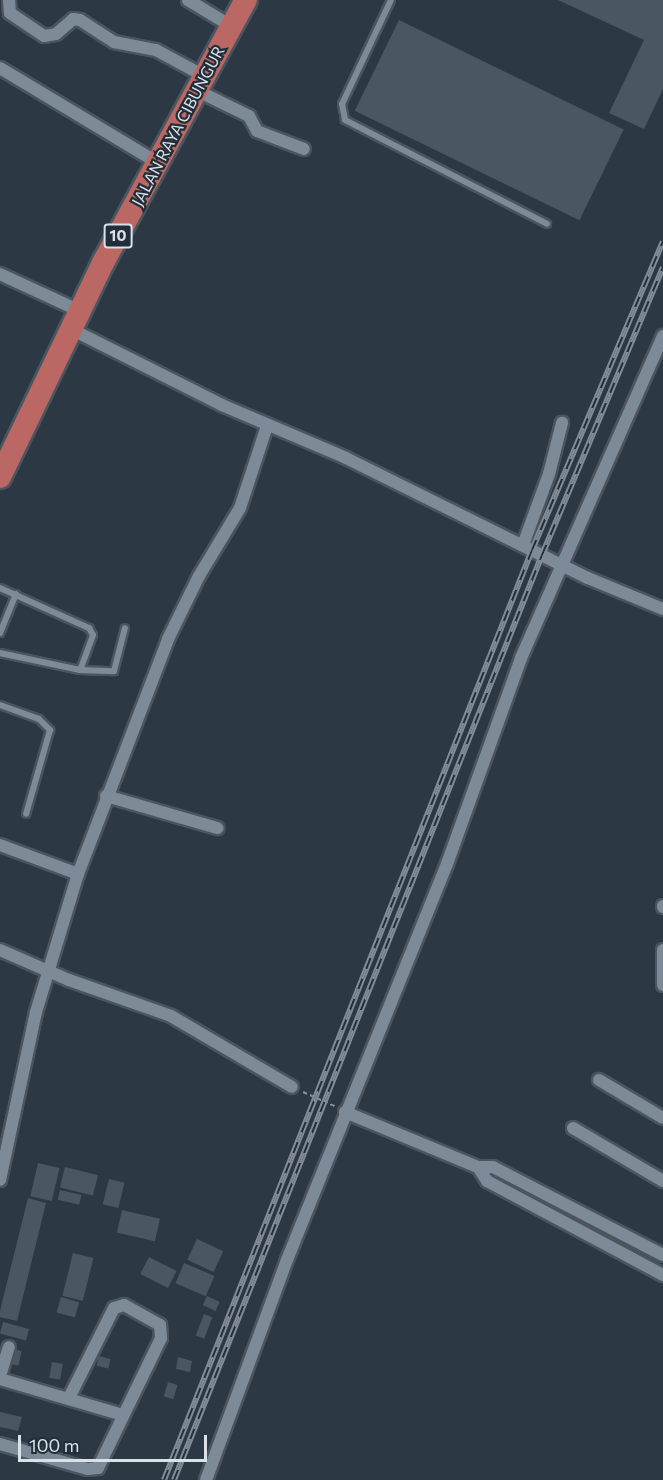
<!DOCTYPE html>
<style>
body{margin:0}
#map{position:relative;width:663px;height:1480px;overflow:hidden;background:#2c3844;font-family:Commissioner,sans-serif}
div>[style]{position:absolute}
.building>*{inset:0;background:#4a5763;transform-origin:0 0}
.path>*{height:2px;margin-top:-1px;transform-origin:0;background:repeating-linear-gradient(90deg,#88919b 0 4.5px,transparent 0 7.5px)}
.roads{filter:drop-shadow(2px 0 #4b555f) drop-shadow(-2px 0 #4b555f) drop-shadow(0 2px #4b555f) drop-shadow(0 -2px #4b555f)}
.lane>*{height:6px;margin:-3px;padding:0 3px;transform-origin:3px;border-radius:3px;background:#7d8b99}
.street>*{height:12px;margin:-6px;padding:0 6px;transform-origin:6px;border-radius:6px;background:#7d8b99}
.highway>*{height:22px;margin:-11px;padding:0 11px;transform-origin:11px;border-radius:11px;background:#bb6764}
.rail>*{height:6px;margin-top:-3px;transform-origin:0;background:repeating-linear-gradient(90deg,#222e39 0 11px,#828c96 0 22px);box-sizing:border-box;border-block:2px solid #828c96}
span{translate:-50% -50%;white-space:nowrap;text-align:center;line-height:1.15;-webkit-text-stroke:4.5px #222e39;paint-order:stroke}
.shield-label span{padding:2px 4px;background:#222e39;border:2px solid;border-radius:4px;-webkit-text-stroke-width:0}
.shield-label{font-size:15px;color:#dae1e9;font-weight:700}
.street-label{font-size:16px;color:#dae1e9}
.scale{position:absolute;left:18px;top:1435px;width:189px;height:27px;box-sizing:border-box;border:3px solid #dae1e9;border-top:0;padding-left:8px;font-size:18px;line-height:21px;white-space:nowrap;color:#dae1e9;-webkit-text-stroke:4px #222e39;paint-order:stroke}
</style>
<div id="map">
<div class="building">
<i style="clip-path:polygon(558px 0,663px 0,663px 89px,644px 129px,609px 113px,644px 40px)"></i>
<i style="left:399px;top:20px;width:250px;height:101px;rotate:26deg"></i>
<i style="left:38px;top:1163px;width:22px;height:34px;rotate:13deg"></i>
<i style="left:65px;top:1167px;width:34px;height:21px;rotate:14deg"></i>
<i style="left:109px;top:1179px;width:16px;height:26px;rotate:14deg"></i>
<i style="left:60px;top:1190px;width:22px;height:10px;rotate:13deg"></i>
<i style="clip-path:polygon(28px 1198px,46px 1203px,17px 1321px,0 1317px,0 1311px)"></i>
<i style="left:122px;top:1210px;width:39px;height:23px;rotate:13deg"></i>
<i style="left:197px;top:1239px;width:29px;height:23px;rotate:25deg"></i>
<i style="left:73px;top:1253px;width:21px;height:44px;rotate:14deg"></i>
<i style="left:149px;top:1257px;width:31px;height:19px;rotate:27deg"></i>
<i style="left:184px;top:1263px;width:33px;height:22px;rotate:23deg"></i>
<i style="left:207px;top:1296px;width:14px;height:10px;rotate:25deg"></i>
<i style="left:61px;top:1297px;width:19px;height:16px;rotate:16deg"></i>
<i style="left:204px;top:1314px;width:9px;height:23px;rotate:21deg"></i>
<i style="left:3px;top:1322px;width:27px;height:12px;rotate:15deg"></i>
<i style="left:13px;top:1349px;width:9px;height:15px;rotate:13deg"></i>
<i style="left:99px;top:1356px;width:12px;height:10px;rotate:14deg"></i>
<i style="clip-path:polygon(178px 1357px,192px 1361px,190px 1372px,176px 1369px)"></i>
<i style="left:52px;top:1362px;width:11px;height:16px;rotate:10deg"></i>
<i style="left:168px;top:1382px;width:10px;height:15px;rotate:17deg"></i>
<i style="clip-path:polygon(0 1412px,22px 1417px,18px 1431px,0 1427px)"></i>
</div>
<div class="path">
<i style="left:303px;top:1092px;width:36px;rotate:24deg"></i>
</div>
<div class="roads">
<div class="lane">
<i style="left:391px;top:0;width:115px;rotate:115.2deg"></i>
<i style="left:342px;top:104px;width:16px;rotate:79deg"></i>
<i style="left:345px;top:120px;width:227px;rotate:27.2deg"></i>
<i style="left:0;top:588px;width:98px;rotate:24.2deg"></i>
<i style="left:89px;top:628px;width:8px;rotate:60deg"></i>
<i style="left:93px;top:635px;width:37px;rotate:110deg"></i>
<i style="left:80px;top:670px;width:82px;rotate:-168deg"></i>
<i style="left:0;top:633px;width:42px;rotate:-67.7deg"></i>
<i style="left:80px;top:670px;width:34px;rotate:2deg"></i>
<i style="left:114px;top:671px;width:44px;rotate:-75.7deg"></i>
<i style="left:0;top:705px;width:41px;rotate:19.7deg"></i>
<i style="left:39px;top:719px;width:16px;rotate:45deg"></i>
<i style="left:50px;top:730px;width:87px;rotate:105.9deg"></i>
</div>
<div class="street">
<i style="left:9px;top:0;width:13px;rotate:86deg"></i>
<i style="left:10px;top:13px;width:41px;rotate:34.1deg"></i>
<i style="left:44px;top:36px;width:12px;rotate:-9deg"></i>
<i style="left:56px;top:34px;width:23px;rotate:-41deg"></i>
<i style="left:73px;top:19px;width:7px;rotate:8deg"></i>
<i style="left:80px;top:20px;width:40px;rotate:32.9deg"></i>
<i style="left:114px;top:42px;width:43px;rotate:10.8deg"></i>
<i style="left:156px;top:50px;width:57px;rotate:28.4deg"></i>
<i style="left:188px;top:0;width:50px;rotate:31.2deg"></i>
<i style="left:0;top:68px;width:184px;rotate:31deg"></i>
<i style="left:198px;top:91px;width:57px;rotate:26.1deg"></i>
<i style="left:249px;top:116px;width:17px;rotate:62deg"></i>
<i style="left:257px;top:131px;width:50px;rotate:21deg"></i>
<i style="left:0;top:274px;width:88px;rotate:24.8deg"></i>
<i style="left:71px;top:329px;width:169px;rotate:26.7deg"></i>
<i style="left:222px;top:405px;width:135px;rotate:23.1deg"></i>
<i style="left:346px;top:458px;width:270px;rotate:26.4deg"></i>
<i style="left:588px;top:578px;width:81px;rotate:22.5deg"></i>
<i style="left:523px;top:545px;width:76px;rotate:-69.9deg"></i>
<i style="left:549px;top:474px;width:53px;rotate:-75.7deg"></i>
<i style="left:106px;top:796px;width:116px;rotate:16.1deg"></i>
<i style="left:0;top:845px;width:83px;rotate:20.4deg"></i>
<i style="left:663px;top:906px;width:1px;rotate:90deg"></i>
<i style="left:0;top:950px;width:75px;rotate:23.5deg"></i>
<i style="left:69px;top:980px;width:108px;rotate:19.4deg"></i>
<i style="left:171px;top:1016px;width:140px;rotate:30.4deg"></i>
<i style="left:663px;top:950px;width:35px;rotate:90deg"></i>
<i style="left:599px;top:1080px;width:74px;rotate:30.7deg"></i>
<i style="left:345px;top:1112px;width:144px;rotate:22.5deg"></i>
<i style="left:478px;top:1167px;width:15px"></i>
<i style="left:493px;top:1167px;width:191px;rotate:27.4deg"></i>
<i style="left:573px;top:1128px;width:104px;rotate:30.5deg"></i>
<i style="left:478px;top:1167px;width:17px;rotate:57deg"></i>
<i style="left:487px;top:1181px;width:200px;rotate:28.1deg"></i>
<i style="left:0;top:1180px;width:172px;rotate:-77.9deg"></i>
<i style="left:36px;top:1012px;width:144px;rotate:-73.1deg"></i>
<i style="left:78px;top:874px;width:252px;rotate:-69deg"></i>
<i style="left:168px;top:639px;width:70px;rotate:-63.8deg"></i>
<i style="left:199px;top:576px;width:79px;rotate:-58.9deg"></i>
<i style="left:240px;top:508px;width:86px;rotate:-71.8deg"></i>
<i style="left:0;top:1376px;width:30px;rotate:-73deg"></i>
<i style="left:0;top:1379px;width:128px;rotate:16.3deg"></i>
<i style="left:0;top:1444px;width:91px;rotate:16deg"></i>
<i style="left:87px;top:1469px;width:11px;rotate:-5deg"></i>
<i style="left:98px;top:1468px;width:144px;rotate:-64.1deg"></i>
<i style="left:161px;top:1338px;width:13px;rotate:-94deg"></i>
<i style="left:160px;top:1325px;width:41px;rotate:-150.9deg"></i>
<i style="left:124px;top:1305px;width:10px;rotate:163deg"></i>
<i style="left:114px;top:1308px;width:101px;rotate:116.6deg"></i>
<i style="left:206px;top:1480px;width:234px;rotate:-69.8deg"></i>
<i style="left:287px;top:1260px;width:427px;rotate:-68deg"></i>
<i style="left:447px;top:864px;width:219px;rotate:-70.2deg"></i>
<i style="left:521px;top:658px;width:352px;rotate:-66.2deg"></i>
</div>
<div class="highway">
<i style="left:0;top:477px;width:240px;rotate:-64.3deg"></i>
<i style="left:104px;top:261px;width:297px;rotate:-61.5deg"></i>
</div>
</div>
<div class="rail">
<i style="left:164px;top:1480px;width:1000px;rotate:-68.41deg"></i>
<i style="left:532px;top:550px;width:335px;rotate:-67deg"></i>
<i style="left:174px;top:1480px;width:996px;rotate:-68.31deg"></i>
<i style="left:542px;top:555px;width:312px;rotate:-67.2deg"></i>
</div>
<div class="shield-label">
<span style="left:118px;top:236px">10</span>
</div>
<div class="street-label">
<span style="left:178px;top:126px;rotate:-62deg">JALAN RAYA CIBUNGUR</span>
</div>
<div class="scale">100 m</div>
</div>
